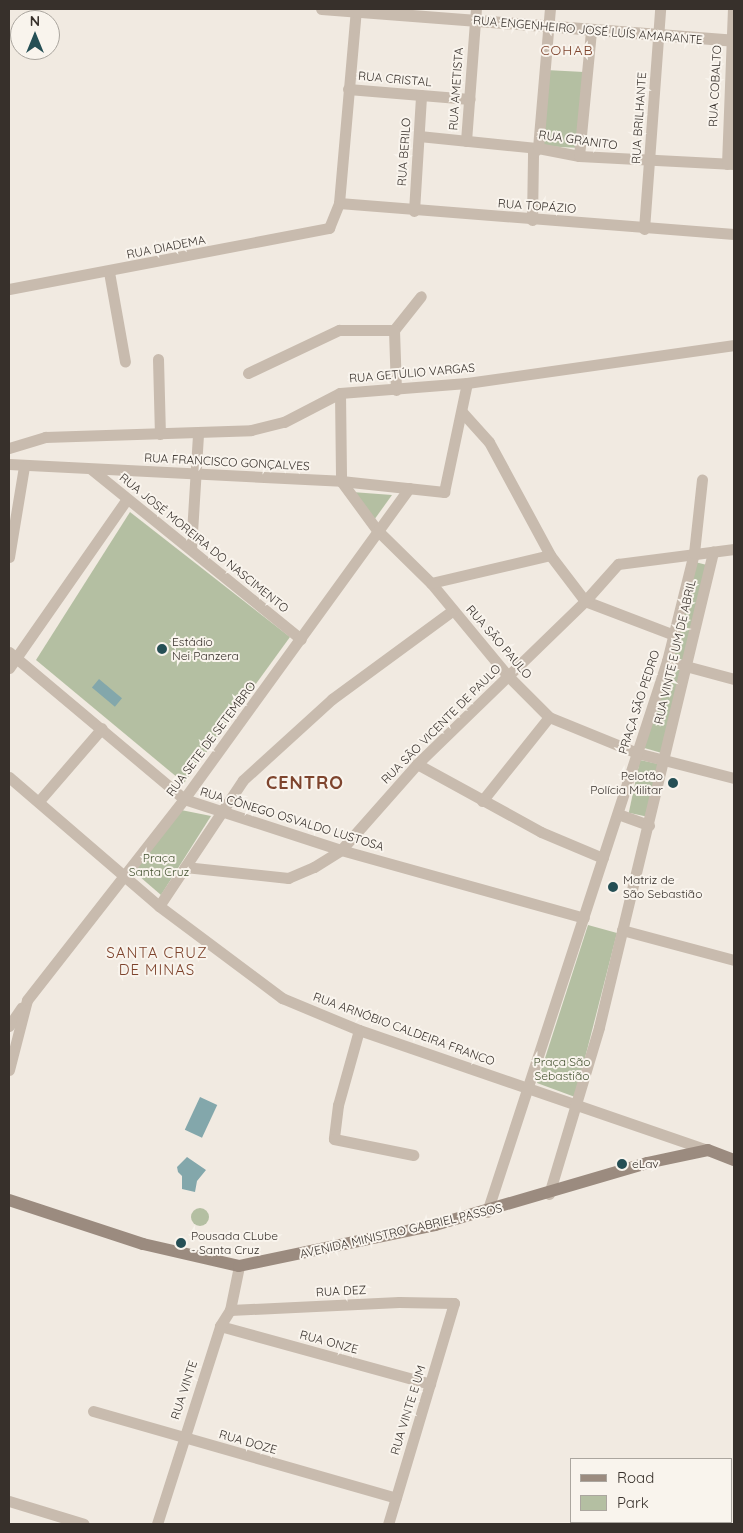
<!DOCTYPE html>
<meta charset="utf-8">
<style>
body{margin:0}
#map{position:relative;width:743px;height:1533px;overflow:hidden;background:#f1eae1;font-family:Quicksand,sans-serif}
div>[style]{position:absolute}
.green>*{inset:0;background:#b4bfa2;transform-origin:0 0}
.round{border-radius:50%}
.water>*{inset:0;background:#83a7ab;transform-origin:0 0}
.minor>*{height:11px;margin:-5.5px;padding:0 5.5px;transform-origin:5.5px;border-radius:5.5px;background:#c8bbae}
.tertiary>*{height:12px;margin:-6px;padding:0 6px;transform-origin:6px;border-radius:6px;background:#c8bbae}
.secondary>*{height:12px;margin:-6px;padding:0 6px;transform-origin:6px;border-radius:6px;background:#9b8b7f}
.dots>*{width:14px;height:14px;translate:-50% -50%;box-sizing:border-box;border:2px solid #f9f4ed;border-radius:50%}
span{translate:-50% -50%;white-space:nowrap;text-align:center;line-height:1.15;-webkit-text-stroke:4px #f9f4ed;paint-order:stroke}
.street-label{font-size:12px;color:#37302b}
.poi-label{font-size:12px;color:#37302b}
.left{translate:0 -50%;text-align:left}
.right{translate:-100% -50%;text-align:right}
.park-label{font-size:12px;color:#455332}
.neighbourhood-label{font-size:14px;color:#7e442d;letter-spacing:1px}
.quarter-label{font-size:15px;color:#7e442d;letter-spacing:1px}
.district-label{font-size:18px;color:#7e442d;font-weight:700;letter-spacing:1px}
.frame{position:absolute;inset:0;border:10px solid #37302b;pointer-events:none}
.legend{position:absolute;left:570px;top:1458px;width:162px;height:65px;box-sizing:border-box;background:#f9f4ed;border:1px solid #aba69f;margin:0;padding:6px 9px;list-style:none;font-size:15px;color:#37302b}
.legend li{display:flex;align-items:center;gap:10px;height:25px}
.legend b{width:25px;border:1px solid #aba69f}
.north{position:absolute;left:10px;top:10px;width:50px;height:50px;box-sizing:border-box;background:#f9f4ed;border:1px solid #aba69f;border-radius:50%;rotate:0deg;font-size:14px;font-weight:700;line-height:20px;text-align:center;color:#37302b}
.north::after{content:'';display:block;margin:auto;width:18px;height:22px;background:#254f55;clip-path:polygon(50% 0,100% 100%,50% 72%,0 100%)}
</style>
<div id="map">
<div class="green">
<i style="left:546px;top:70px;width:38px;height:76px;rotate:3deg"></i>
<i style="clip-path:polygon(352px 492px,392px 495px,374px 520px)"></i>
<i style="clip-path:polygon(130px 512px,290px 637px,184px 783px,36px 660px)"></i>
<i style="clip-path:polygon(695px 562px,707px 565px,685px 662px,670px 658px)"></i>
<i style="left:667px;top:666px;width:18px;height:85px;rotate:16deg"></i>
<i style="left:640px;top:760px;width:19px;height:54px;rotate:12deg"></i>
<i style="clip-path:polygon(181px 810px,211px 816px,161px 895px,132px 870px)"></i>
<i style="clip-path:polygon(588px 925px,617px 933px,575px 1097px,537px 1083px)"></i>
<i class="round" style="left:191px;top:1208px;width:18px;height:18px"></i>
</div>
<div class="water">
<i style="left:99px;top:679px;width:30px;height:11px;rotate:40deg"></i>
<i style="left:200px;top:1097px;width:19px;height:36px;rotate:25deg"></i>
<i style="clip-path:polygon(187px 1157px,206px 1170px,197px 1181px,195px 1192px,182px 1189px,182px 1176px,178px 1172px,177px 1167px)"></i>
</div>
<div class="minor">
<i style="left:348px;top:89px;width:122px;rotate:4.7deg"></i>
<i style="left:419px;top:136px;width:120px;rotate:5.8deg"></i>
<i style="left:538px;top:148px;width:42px;rotate:11deg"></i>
<i style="left:579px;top:156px;width:155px;rotate:3deg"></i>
<i style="left:466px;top:141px;width:132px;rotate:-85.7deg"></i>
<i style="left:579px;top:156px;width:126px;rotate:-84.5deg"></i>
<i style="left:727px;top:164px;width:155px;rotate:-87.8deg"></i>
<i style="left:339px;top:203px;width:396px;rotate:4.5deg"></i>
<i style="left:414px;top:211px;width:116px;rotate:-86.5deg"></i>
<i style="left:532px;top:220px;width:67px;rotate:-89.1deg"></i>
<i style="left:533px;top:153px;width:7px;rotate:-45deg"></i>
<i style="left:538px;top:148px;width:140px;rotate:-85.1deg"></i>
<i style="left:644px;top:229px;width:221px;rotate:-85.8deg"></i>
<i style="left:109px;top:272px;width:91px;rotate:79.9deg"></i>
<i style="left:9px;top:289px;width:326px;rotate:-10.8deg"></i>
<i style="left:329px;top:228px;width:27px;rotate:-68deg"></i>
<i style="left:339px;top:203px;width:195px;rotate:-85deg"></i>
<i style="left:394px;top:330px;width:43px;rotate:-51.5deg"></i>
<i style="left:158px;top:359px;width:75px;rotate:88.5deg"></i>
<i style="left:248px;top:373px;width:101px;rotate:-25.3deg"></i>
<i style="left:339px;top:330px;width:55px"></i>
<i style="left:394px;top:330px;width:60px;rotate:88.1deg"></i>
<i style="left:340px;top:393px;width:88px;rotate:89.3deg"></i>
<i style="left:341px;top:481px;width:61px;rotate:53.7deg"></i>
<i style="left:377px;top:530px;width:76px;rotate:44.5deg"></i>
<i style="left:431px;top:583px;width:121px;rotate:50.4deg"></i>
<i style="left:508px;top:676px;width:58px;rotate:45deg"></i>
<i style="left:549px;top:717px;width:95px;rotate:22.2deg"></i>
<i style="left:637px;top:753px;width:100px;rotate:14.5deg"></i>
<i style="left:462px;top:412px;width:40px;rotate:48deg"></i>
<i style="left:489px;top:442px;width:128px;rotate:61.6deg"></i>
<i style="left:550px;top:555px;width:58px;rotate:52.7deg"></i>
<i style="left:585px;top:601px;width:95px;rotate:20.9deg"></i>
<i style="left:9px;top:448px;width:38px;rotate:-17deg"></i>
<i style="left:45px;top:437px;width:206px;rotate:-1.9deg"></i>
<i style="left:251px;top:430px;width:34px;rotate:-14deg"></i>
<i style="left:284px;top:422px;width:63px;rotate:-27.4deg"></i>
<i style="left:340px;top:393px;width:127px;rotate:-4.5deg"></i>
<i style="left:467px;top:383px;width:270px;rotate:-8.1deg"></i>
<i style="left:9px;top:464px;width:332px;rotate:2.9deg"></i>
<i style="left:341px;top:481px;width:104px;rotate:6.1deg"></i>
<i style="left:444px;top:492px;width:111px;rotate:-78.1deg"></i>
<i style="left:91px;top:469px;width:270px;rotate:39deg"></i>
<i style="left:191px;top:549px;width:116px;rotate:-86.5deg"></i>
<i style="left:9px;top:557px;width:92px;rotate:-80.6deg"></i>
<i style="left:431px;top:583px;width:122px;rotate:-13.2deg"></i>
<i style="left:9px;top:652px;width:229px;rotate:40deg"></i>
<i style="left:184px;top:799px;width:165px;rotate:18deg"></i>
<i style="left:341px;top:850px;width:252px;rotate:15.6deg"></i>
<i style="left:667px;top:661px;width:69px;rotate:15deg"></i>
<i style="left:9px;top:668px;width:206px;rotate:-55.1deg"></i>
<i style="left:417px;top:764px;width:141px;rotate:28.7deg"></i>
<i style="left:541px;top:832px;width:67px;rotate:22.8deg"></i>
<i style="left:9px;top:777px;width:198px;rotate:40.7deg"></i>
<i style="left:159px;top:906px;width:154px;rotate:36.8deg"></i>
<i style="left:282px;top:998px;width:83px;rotate:22.6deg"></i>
<i style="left:359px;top:1030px;width:369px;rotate:19deg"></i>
<i style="left:39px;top:801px;width:96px;rotate:-49.2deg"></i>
<i style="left:482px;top:801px;width:107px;rotate:-51.4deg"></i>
<i style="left:618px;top:814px;width:33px;rotate:20deg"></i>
<i style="left:185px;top:867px;width:104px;rotate:6.1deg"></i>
<i style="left:288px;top:878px;width:28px;rotate:-23deg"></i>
<i style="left:314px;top:867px;width:32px;rotate:-32deg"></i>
<i style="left:341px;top:850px;width:115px;rotate:-48.5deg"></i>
<i style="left:417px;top:764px;width:234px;rotate:-44.1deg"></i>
<i style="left:585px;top:601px;width:50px;rotate:-48.3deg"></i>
<i style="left:618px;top:564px;width:117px;rotate:-7.4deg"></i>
<i style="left:159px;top:906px;width:151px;rotate:-56.3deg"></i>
<i style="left:243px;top:780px;width:120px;rotate:-42.3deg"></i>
<i style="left:332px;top:699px;width:150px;rotate:-36.3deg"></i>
<i style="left:622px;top:930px;width:116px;rotate:15deg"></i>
<i style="left:9px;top:1026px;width:22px;rotate:-56deg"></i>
<i style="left:359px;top:1030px;width:78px;rotate:105.6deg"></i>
<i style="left:338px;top:1105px;width:34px;rotate:97deg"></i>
<i style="left:334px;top:1139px;width:81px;rotate:11.4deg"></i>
<i style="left:9px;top:1070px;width:72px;rotate:-75.6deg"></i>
<i style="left:27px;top:1000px;width:255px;rotate:-52deg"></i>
<i style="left:184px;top:799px;width:384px;rotate:-54.1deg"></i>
<i style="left:549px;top:1194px;width:174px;rotate:-73.3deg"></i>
<i style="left:599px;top:1027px;width:489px;rotate:-76.5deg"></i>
<i style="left:487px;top:1212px;width:580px;rotate:-71.91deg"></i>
<i style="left:667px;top:661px;width:111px;rotate:-76deg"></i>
<i style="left:694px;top:553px;width:74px;rotate:-83.8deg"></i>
<i style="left:230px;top:1310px;width:169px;rotate:-2.7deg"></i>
<i style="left:399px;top:1302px;width:55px;rotate:1deg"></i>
<i style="left:454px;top:1303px;width:231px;rotate:106.6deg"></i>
<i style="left:220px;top:1326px;width:218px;rotate:15.4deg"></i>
<i style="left:93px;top:1411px;width:315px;rotate:16deg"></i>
<i style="left:9px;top:1501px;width:78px;rotate:17deg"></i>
<i style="left:157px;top:1524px;width:208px;rotate:-72.3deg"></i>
<i style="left:220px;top:1326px;width:19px;rotate:-58deg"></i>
<i style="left:230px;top:1310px;width:45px;rotate:-78.4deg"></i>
</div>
<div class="tertiary">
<i style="left:322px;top:9px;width:413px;rotate:4.4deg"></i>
</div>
<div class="secondary">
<i style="left:9px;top:1200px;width:141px;rotate:18.2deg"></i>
<i style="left:143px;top:1244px;width:98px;rotate:12.9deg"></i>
<i style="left:239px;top:1266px;width:200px;rotate:-11.8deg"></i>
<i style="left:435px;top:1225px;width:221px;rotate:-16.3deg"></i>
<i style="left:647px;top:1163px;width:62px;rotate:-12deg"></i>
<i style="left:708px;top:1150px;width:28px;rotate:21deg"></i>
</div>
<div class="dots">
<i style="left:162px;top:649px;background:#254f55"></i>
<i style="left:673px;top:783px;background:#254f55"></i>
<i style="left:613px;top:887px;background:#254f55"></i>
<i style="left:622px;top:1164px;background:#254f55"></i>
<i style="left:181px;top:1243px;background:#254f55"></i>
</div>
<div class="street-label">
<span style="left:588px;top:30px;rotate:5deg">RUA ENGENHEIRO JOSÉ LUÍS AMARANTE</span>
<span style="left:395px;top:79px;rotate:5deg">RUA CRISTAL</span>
<span style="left:715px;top:86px;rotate:-87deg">RUA COBALTO</span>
<span style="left:456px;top:89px;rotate:-86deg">RUA AMETISTA</span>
<span style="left:639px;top:118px;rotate:-86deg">RUA BRILHANTE</span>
<span style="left:578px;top:140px;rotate:8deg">RUA GRANITO</span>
<span style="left:404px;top:152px;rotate:-86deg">RUA BERILO</span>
<span style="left:537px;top:206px;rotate:4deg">RUA TOPÁZIO</span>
<span style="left:166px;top:247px;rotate:-11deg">RUA DIADEMA</span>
<span style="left:412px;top:373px;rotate:-5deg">RUA GETÚLIO VARGAS</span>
<span style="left:227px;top:462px;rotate:3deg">RUA FRANCISCO GONÇALVES</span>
<span style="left:204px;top:543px;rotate:39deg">RUA JOSÉ MOREIRA DO NASCIMENTO</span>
<span style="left:499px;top:642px;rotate:49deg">RUA SÃO PAULO</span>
<span style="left:675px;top:652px;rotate:-77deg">RUA VINTE E UM DE ABRIL</span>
<span style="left:639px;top:702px;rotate:-72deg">PRAÇA SÃO PEDRO</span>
<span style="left:441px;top:724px;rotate:-45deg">RUA SÃO VICENTE DE PAULO</span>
<span style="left:211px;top:739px;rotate:-53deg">RUA SETE DE SETEMBRO</span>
<span style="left:292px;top:819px;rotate:17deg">RUA CÔNEGO OSVALDO LUSTOSA</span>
<span style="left:404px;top:1029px;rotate:20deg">RUA ARNÓBIO CALDEIRA FRANCO</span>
<span style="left:401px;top:1231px;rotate:-13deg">AVENIDA MINISTRO GABRIEL PASSOS</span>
<span style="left:341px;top:1291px;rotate:-3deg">RUA DEZ</span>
<span style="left:329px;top:1342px;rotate:15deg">RUA ONZE</span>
<span style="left:184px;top:1390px;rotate:-72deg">RUA VINTE</span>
<span style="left:408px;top:1410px;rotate:-73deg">RUA VINTE E UM</span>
<span style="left:248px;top:1442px;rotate:16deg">RUA DOZE</span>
</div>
<div class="poi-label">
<span class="left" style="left:172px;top:649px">Estádio<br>Nei Panzera</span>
<span class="right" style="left:663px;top:783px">Pelotão<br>Polícia Militar</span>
<span class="left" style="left:623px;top:887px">Matriz de<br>São Sebastião</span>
<span class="left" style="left:632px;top:1164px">eLav</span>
<span class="left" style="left:191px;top:1243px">Pousada CLube<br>- Santa Cruz</span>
</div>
<div class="park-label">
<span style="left:159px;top:865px">Praça<br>Santa Cruz</span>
<span style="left:562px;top:1069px">Praça São<br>Sebastião</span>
</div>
<div class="neighbourhood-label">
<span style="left:567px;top:50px">COHAB</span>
</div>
<div class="quarter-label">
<span style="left:157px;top:961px">SANTA CRUZ<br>DE MINAS</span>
</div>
<div class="district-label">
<span style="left:305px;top:783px">CENTRO</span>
</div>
<div class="frame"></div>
<ul class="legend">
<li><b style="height:6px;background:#9b8b7f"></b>Road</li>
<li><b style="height:14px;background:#b4bfa2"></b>Park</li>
</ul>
<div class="north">N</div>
</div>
